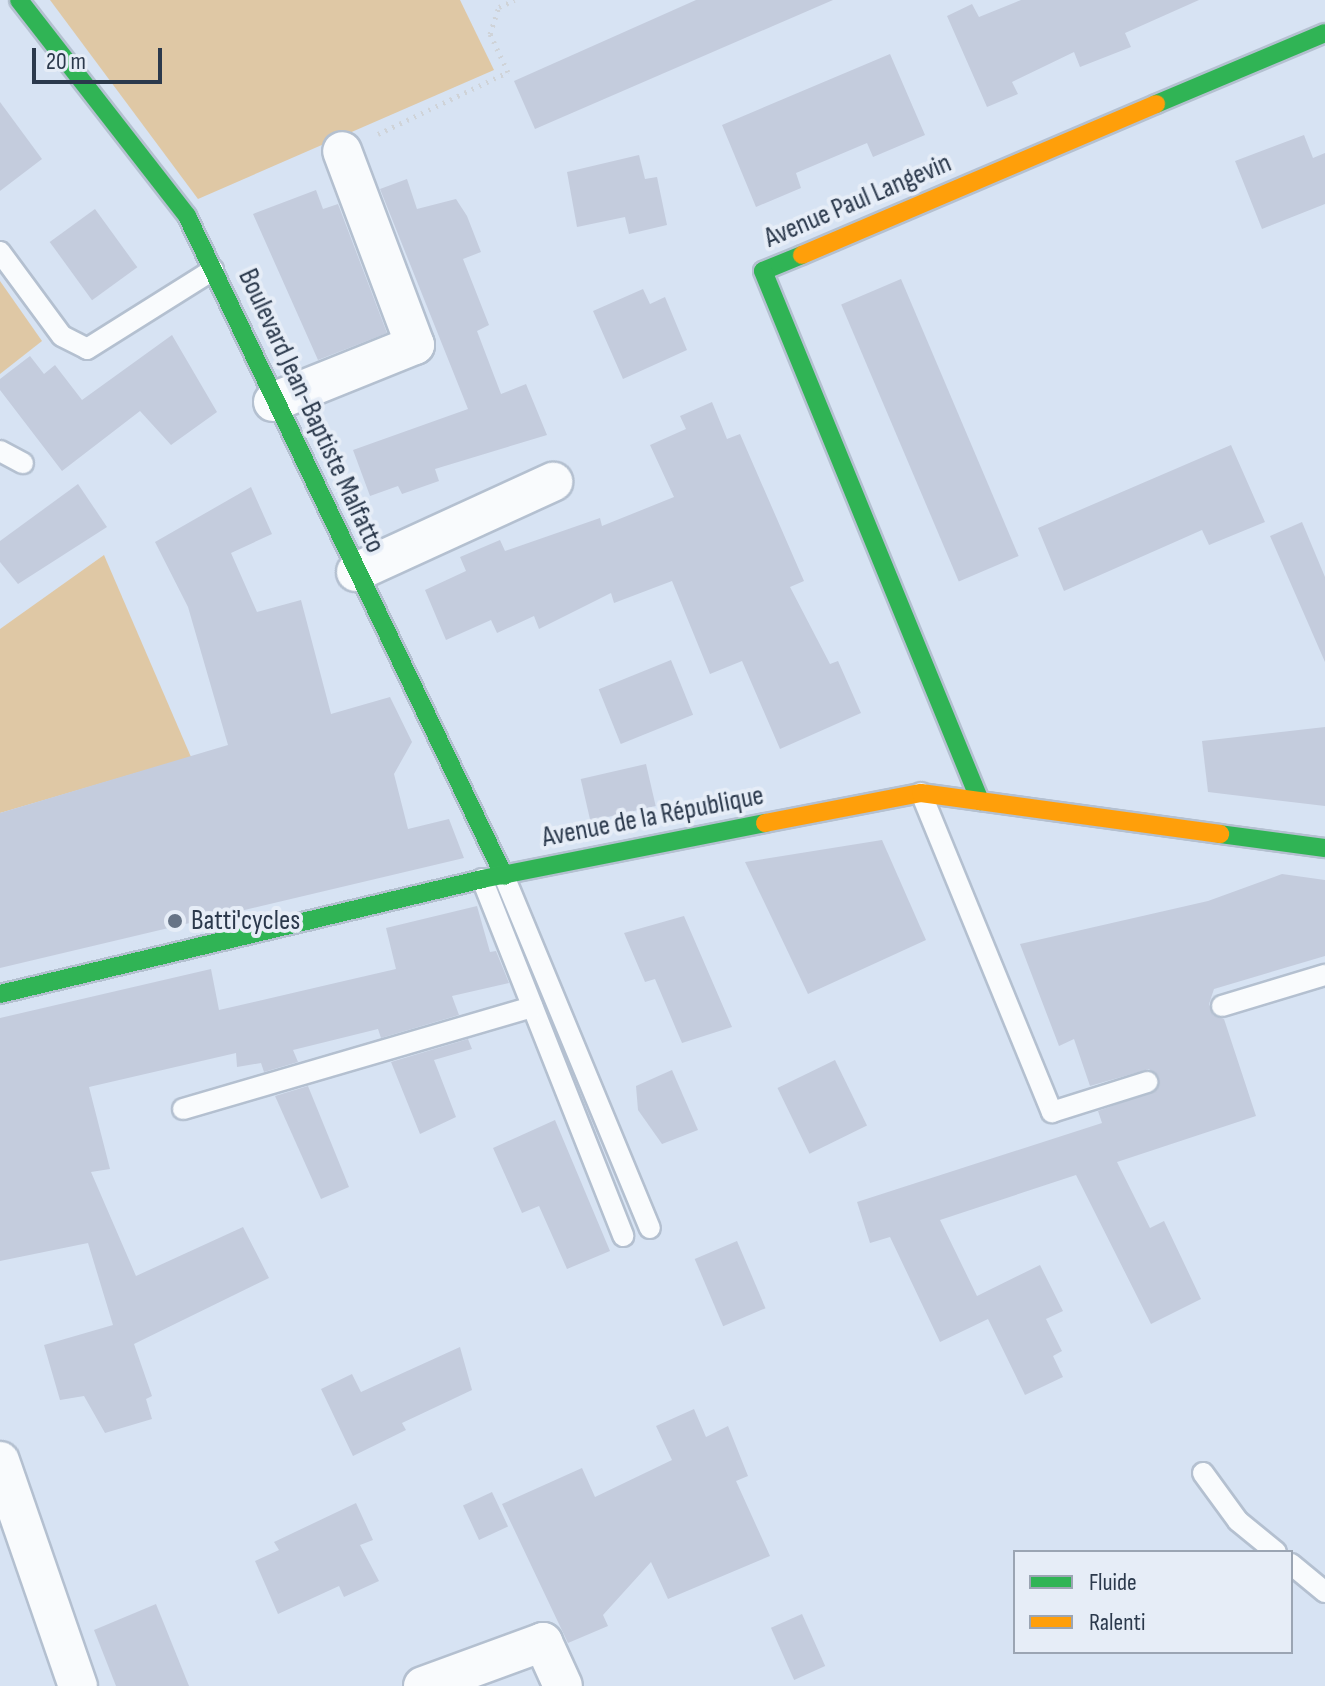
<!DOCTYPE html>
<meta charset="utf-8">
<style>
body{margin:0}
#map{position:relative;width:1325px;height:1686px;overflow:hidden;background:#d7e3f3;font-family:"Sofia Sans Condensed",sans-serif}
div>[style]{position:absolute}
.green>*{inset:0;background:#dfc8a5}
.building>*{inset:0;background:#c4ccdd;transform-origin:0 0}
.path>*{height:5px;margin-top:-2.5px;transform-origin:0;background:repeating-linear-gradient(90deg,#cfd3d8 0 2px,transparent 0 8px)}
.roads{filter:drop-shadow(2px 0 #b4c0d0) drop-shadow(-2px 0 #b4c0d0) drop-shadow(0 2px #b4c0d0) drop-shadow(0 -2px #b4c0d0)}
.lane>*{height:20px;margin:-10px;padding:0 10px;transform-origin:10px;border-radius:10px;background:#f9fbfd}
.street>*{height:38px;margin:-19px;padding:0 19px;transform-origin:19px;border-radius:19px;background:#f9fbfd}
.fast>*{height:18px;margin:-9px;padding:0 9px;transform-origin:9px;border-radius:9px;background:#30b455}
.slow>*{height:18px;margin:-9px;padding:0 9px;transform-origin:9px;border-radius:9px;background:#ff9f0a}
.dots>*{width:22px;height:22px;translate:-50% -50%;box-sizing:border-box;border:4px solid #e6edf7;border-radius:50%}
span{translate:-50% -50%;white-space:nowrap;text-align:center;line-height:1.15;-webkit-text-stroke:8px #e6edf7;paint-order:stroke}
.street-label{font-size:28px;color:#2b394c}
.poi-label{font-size:28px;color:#2b394c}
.left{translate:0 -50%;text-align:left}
.legend{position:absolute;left:1013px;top:1550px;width:280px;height:104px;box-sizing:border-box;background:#e6edf7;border:2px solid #9ba5b3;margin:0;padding:10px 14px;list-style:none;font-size:24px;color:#2b394c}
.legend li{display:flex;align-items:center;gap:16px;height:40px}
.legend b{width:40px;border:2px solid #9ba5b3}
.scale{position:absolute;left:32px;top:48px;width:130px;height:36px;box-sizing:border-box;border:4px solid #2b394c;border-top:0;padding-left:10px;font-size:24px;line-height:28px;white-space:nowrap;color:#2b394c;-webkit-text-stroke:6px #e6edf7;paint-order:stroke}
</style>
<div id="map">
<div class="green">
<i style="clip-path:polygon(50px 0,460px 0,494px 70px,198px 199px)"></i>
<i style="clip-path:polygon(0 281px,42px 341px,0 374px)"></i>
<i style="clip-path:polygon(104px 555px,191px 757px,0 813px,0 629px)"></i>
</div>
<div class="building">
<i style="clip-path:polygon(696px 0,833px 0,535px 129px,514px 81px)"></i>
<i style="clip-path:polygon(1021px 0,1199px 0,1125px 33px,1131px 47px,1080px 67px,1074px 52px,1012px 82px,1018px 94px,987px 107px,947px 16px,972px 4px,979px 17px)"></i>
<i style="clip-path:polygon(890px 54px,925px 135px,873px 157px,867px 143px,796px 173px,801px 188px,756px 207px,722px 125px)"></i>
<i style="clip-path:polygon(0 102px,42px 159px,0 191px)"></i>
<i style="clip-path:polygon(1304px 135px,1313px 158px,1325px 153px,1325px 204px,1262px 229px,1235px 161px)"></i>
<i style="clip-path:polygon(639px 155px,645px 179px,657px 177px,667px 225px,629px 234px,625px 217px,577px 227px,567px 172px)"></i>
<i style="clip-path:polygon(407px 179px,417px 209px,456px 199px,467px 216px,481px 252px,463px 259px,489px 325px,477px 331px,501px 394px,526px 384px,547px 435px,435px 469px,439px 481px,402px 494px,398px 486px,370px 496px,353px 450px,468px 409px,380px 189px)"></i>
<i style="clip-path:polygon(316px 190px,323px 209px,338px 204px,387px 333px,318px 360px,253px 214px)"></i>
<i style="left:95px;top:209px;width:72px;height:56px;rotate:54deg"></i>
<i style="left:901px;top:279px;width:301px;height:65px;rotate:67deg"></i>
<i style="clip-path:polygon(643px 289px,650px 304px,665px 297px,687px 350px,623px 379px,593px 311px)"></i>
<i style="clip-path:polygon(172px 335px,217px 412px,171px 445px,140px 411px,62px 471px,0 390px,0 379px,30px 356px,44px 374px,55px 365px,82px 400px)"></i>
<i style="clip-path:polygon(712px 402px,727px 439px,740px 434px,804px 581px,790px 587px,830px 664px,838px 661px,861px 713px,780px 749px,742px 661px,710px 674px,672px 581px,614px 603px,611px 593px,539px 629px,534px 616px,497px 633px,491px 620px,446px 640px,425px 590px,466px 571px,460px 557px,500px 540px,505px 551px,600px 518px,602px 526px,674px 497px,650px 445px,686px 429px,680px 416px)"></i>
<i style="clip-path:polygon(1231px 445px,1265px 522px,1209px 545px,1202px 530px,1064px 591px,1038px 528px)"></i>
<i style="clip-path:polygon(78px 484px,107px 527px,18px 584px,0 562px,0 541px)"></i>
<i style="clip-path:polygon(251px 487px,272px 534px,231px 553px,257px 612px,301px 600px,331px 714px,390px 697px,412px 742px,394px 774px,408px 829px,449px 819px,464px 858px,0 968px,0 813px,228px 745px,188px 607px,155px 542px)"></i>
<i style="clip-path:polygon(1302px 522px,1325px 577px,1325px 662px,1270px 536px)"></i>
<i style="left:671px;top:660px;width:59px;height:78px;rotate:68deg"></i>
<i style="clip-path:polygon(1325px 727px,1325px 806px,1208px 792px,1202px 741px)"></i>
<i style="left:646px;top:764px;width:43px;height:67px;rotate:77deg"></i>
<i style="clip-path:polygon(882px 840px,926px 940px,808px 994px,745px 862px)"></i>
<i style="clip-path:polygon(1282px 874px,1325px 880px,1325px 956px,1214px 989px,1209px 1004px,1213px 1015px,1224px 1019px,1256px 1116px,1117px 1162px,1150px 1228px,1164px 1221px,1201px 1299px,1151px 1324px,1076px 1175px,940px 1220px,977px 1296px,1040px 1265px,1063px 1311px,1046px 1319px,1062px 1351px,1053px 1356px,1063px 1377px,1025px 1395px,988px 1319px,940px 1342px,890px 1237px,870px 1243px,857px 1202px,1102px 1123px,1098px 1111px,1157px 1090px,1159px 1077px,1149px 1069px,1090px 1086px,1074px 1039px,1059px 1046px,1020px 944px,1208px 901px)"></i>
<i style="clip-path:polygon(477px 906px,490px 952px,496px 951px,509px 983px,452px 996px,459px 1015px,381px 1038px,378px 1029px,293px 1050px,298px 1062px,264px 1072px,261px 1063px,237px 1067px,236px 1053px,89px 1087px,110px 1169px,91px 1172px,136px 1276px,243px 1227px,269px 1278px,134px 1344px,152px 1396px,146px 1399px,152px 1419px,105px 1433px,84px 1396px,60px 1400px,44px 1345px,113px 1325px,88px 1243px,0 1261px,0 1018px,211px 969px,219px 1010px,344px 981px,396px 969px,386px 928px)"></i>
<i style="clip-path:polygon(684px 916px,732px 1027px,682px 1043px,655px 979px,645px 982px,624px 933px)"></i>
<i style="clip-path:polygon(468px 1039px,472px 1049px,434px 1060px,456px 1117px,420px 1134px,391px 1062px)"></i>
<i style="left:835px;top:1060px;width:73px;height:64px;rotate:64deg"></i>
<i style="clip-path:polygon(672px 1070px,698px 1130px,662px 1144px,638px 1110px,636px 1086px)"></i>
<i style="clip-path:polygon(308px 1086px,349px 1187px,321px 1199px,275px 1096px)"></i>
<i style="clip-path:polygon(555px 1120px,610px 1251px,567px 1269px,539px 1206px,522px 1213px,493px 1148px)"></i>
<i style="left:737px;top:1241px;width:73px;height:46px;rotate:67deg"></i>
<i style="clip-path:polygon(460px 1347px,472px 1390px,402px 1423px,406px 1430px,353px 1456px,321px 1389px,352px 1374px,361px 1392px)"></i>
<i style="clip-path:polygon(694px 1409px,706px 1437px,728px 1426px,748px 1476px,736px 1481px,770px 1556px,668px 1599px,651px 1562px,603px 1615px,608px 1626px,568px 1643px,502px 1504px,582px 1468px,595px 1497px,672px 1460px,656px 1426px)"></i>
<i style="left:492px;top:1492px;width:38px;height:32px;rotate:65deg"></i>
<i style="clip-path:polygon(356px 1503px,373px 1540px,360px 1545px,379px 1581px,344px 1597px,339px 1586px,278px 1614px,255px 1561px,279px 1550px,274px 1542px)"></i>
<i style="clip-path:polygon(156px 1604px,189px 1686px,116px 1686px,94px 1630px)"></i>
<i style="left:802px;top:1614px;width:57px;height:34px;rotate:66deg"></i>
</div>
<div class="path">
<i style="left:378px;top:134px;width:144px;rotate:-25.5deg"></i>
<i style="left:508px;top:72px;width:42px;rotate:-115.3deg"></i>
<i style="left:490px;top:34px;width:28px;rotate:-72deg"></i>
<i style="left:499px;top:7px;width:17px;rotate:-24deg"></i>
</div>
<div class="roads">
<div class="lane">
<i style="left:0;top:252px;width:104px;rotate:53.6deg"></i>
<i style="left:62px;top:336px;width:28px;rotate:27deg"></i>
<i style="left:87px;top:349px;width:149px;rotate:-32.1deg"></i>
<i style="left:0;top:451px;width:26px;rotate:28deg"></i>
<i style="left:921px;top:793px;width:345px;rotate:67.7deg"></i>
<i style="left:1052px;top:1112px;width:100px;rotate:-17.5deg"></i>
<i style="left:504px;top:876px;width:381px;rotate:67.5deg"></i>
<i style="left:482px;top:879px;width:384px;rotate:68.4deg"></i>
<i style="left:1222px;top:1006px;width:108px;rotate:-16.8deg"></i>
<i style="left:183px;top:1109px;width:364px;rotate:-16.3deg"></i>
<i style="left:1203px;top:1473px;width:59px;rotate:53.9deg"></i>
<i style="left:1238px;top:1521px;width:49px;rotate:39.2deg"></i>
<i style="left:1291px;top:1564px;width:44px;rotate:39.5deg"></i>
</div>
<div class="street">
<i style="left:273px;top:402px;width:153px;rotate:-21.9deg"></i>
<i style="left:415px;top:345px;width:207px;rotate:-110.6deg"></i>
<i style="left:356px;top:572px;width:217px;rotate:-24.6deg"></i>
<i style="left:0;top:1461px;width:238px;rotate:70.9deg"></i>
<i style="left:423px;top:1686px;width:128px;rotate:-20.1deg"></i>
<i style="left:543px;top:1642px;width:48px;rotate:65.6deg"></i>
</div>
<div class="fast">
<i style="left:19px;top:0;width:274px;rotate:52.1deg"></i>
<i style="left:187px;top:216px;width:732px;rotate:64.34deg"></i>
<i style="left:1156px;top:104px;width:183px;rotate:-22.8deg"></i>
<i style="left:802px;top:255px;width:42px;rotate:157.7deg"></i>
<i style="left:763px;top:271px;width:573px;rotate:67.73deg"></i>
<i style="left:1220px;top:834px;width:106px;rotate:7.6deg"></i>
<i style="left:0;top:994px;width:496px;rotate:-13.4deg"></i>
<i style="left:482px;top:879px;width:288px;rotate:-11.2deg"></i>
</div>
<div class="slow">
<i style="left:802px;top:255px;width:385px;rotate:-23.1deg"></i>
<i style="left:765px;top:823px;width:159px;rotate:-10.9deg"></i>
<i style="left:921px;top:793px;width:302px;rotate:7.8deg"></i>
</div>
</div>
<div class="dots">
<i style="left:175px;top:921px;background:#677486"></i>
</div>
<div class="street-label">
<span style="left:858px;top:201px;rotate:-23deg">Avenue Paul Langevin</span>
<span style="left:311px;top:411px;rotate:65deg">Boulevard Jean-Baptiste Malfatto</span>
<span style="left:653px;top:817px;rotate:-11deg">Avenue de la République</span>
</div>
<div class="poi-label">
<span class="left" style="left:191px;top:921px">Batti'cycles</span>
</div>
<ul class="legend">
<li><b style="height:10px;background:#30b455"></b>Fluide</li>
<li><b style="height:10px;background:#ff9f0a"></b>Ralenti</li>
</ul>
<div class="scale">20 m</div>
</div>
